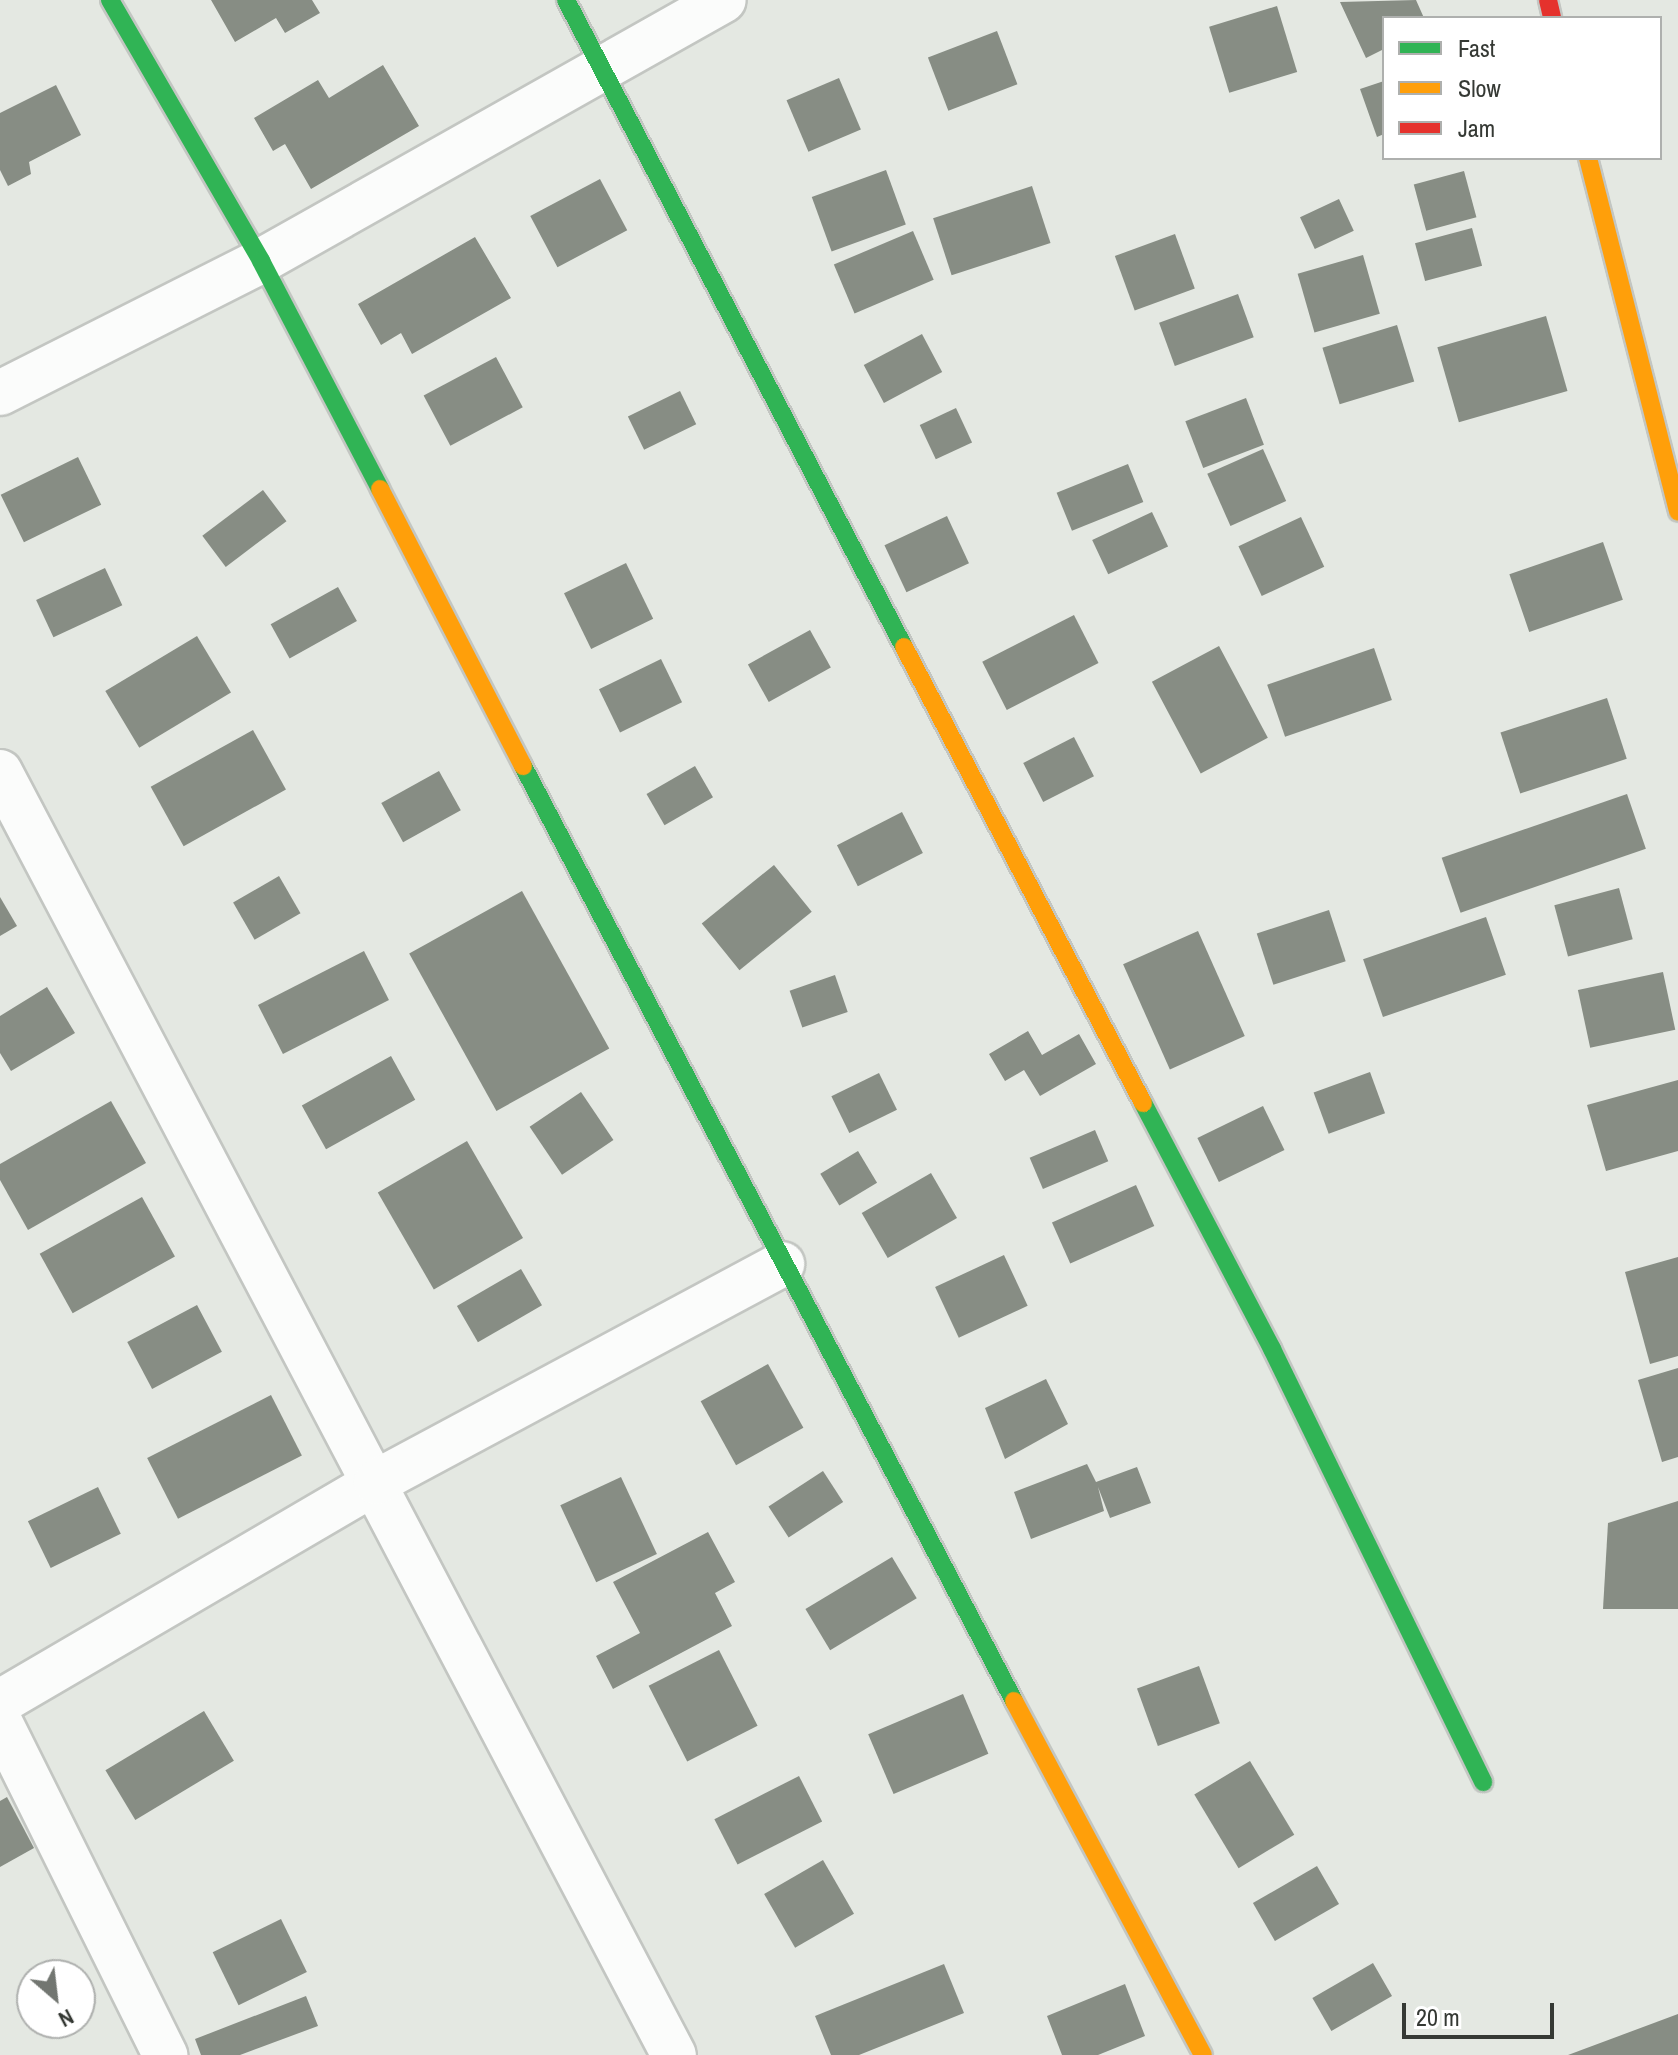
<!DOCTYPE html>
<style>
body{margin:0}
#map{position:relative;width:1678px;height:2055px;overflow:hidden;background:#e4e8e2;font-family:"Archivo Narrow",sans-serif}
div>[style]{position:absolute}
.building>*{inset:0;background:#878d84;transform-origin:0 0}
.roads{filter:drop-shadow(2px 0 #c3c6c2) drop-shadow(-2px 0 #c3c6c2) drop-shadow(0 2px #c3c6c2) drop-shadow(0 -2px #c3c6c2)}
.street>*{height:44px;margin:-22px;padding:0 22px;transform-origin:22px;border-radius:22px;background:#fbfcfb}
.fast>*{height:18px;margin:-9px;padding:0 9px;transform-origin:9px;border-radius:9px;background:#30b455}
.slow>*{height:18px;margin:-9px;padding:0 9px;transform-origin:9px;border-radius:9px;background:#ff9f0a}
.jam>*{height:18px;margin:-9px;padding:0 9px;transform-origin:9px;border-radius:9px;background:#e5322d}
span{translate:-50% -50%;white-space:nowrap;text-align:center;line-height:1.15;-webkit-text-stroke:8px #fff;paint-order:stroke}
.legend{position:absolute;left:1382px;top:16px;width:280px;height:144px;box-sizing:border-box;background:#fff;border:2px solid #aeb0ae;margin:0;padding:10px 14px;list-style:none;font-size:24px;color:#353934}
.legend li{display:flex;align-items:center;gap:16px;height:40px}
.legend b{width:40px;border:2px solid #aeb0ae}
.north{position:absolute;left:16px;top:1959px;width:80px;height:80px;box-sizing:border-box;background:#fff;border:2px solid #aeb0ae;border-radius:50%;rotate:152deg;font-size:22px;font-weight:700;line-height:32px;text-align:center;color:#353934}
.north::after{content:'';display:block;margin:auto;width:28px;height:36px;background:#727671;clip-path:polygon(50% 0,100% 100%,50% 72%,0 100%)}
.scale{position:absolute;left:1402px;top:2003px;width:152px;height:36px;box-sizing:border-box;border:4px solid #353934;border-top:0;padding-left:10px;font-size:24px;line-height:28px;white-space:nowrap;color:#353934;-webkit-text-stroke:6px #fff;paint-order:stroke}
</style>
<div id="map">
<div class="building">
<i style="clip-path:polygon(211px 0,312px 0,320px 13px,285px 33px,276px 18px,235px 42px)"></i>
<i style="clip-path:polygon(1416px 0,1424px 18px,1384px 18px,1384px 49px,1366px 58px,1340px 2px)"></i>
<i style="left:1277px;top:6px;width:69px;height:71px;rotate:73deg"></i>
<i style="left:997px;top:31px;width:57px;height:74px;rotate:69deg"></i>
<i style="clip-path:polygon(383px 65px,419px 126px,311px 189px,285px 144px,273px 151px,254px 118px,318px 80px,329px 98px)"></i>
<i style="left:839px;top:78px;width:56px;height:57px;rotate:67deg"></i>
<i style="clip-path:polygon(1384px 81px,1384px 134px,1377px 137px,1360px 89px)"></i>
<i style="clip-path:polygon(56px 85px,81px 135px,29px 162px,31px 174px,8px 186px,0 170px,0 113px)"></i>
<i style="left:886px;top:170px;width:58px;height:79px;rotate:70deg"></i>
<i style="left:1464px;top:171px;width:48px;height:52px;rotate:75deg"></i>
<i style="left:600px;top:179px;width:58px;height:79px;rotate:62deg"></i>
<i style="left:1032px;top:186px;width:60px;height:104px;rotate:72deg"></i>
<i style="left:1339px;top:199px;width:35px;height:43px;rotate:65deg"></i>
<i style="left:1472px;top:228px;width:39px;height:59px;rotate:75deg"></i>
<i style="left:913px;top:231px;width:53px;height:86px;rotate:67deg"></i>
<i style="left:1175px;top:234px;width:58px;height:64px;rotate:70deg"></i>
<i style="clip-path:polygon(475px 237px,511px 298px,412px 354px,401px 333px,381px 345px,358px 304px)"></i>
<i style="left:1363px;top:255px;width:61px;height:68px;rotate:74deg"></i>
<i style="left:1238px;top:294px;width:46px;height:84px;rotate:70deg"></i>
<i style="left:1546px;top:316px;width:78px;height:113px;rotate:74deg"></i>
<i style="left:1397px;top:325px;width:59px;height:78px;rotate:73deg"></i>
<i style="left:922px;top:334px;width:43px;height:66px;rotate:62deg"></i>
<i style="left:496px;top:357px;width:57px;height:82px;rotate:62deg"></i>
<i style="left:680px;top:391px;width:37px;height:58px;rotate:64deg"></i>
<i style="left:1246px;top:398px;width:50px;height:65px;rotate:69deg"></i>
<i style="left:956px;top:408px;width:38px;height:40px;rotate:65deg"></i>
<i style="left:1263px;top:449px;width:57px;height:61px;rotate:66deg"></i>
<i style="left:78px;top:457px;width:53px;height:86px;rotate:64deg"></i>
<i style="left:1128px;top:464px;width:41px;height:77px;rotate:68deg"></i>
<i style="left:263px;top:490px;width:39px;height:76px;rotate:53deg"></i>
<i style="left:1152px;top:512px;width:38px;height:66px;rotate:65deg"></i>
<i style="left:947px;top:516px;width:52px;height:69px;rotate:65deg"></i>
<i style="left:1301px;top:517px;width:55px;height:69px;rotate:65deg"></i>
<i style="left:1603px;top:542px;width:61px;height:99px;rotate:71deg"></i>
<i style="left:626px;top:563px;width:62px;height:69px;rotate:64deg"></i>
<i style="left:105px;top:568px;width:41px;height:76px;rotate:65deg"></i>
<i style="left:338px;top:587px;width:39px;height:77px;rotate:61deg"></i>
<i style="left:1074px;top:615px;width:54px;height:103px;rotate:63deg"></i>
<i style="left:810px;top:630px;width:43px;height:71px;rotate:61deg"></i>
<i style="left:197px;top:636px;width:66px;height:107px;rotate:59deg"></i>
<i style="left:1219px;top:646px;width:104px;height:76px;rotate:62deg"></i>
<i style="left:1374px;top:648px;width:55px;height:113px;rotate:71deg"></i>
<i style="left:661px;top:659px;width:48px;height:69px;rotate:64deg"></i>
<i style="left:1607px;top:698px;width:64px;height:112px;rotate:72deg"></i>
<i style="left:253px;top:730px;width:68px;height:117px;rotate:61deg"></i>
<i style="left:1074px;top:737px;width:44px;height:57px;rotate:63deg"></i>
<i style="left:695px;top:766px;width:36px;height:56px;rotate:60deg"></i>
<i style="left:439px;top:771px;width:45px;height:66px;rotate:61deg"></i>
<i style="left:1627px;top:794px;width:58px;height:196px;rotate:71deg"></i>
<i style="left:902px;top:812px;width:46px;height:73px;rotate:63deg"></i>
<i style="left:774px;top:865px;width:60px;height:93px;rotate:51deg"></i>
<i style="left:279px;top:876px;width:43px;height:53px;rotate:60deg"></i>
<i style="left:1619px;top:888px;width:53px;height:67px;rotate:75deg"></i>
<i style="left:522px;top:891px;width:180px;height:129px;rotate:61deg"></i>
<i style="clip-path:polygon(0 897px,17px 926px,0 936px)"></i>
<i style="left:1329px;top:910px;width:54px;height:76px;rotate:72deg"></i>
<i style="left:1486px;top:917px;width:61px;height:130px;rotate:71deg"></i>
<i style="left:1198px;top:931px;width:115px;height:82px;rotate:66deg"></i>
<i style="left:364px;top:951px;width:55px;height:119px;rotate:63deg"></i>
<i style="left:1663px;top:972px;width:59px;height:87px;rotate:78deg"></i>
<i style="left:835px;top:975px;width:39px;height:48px;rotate:71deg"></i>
<i style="clip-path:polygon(47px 987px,75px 1033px,11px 1071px,0 1053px,0 1016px)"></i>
<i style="clip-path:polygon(1028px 1031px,1042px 1055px,1079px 1034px,1096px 1064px,1040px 1096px,1024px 1070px,1005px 1081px,989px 1054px)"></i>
<i style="left:391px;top:1056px;width:50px;height:102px;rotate:61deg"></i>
<i style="left:1370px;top:1072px;width:44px;height:60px;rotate:70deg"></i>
<i style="left:879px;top:1073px;width:41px;height:53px;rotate:64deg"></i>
<i style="clip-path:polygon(1678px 1080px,1678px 1151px,1606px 1171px,1587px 1105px)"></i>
<i style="left:581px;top:1092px;width:58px;height:62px;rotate:56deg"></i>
<i style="clip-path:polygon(111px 1101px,146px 1163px,28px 1230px,0 1180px,0 1164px)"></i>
<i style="left:1263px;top:1106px;width:49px;height:73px;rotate:64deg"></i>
<i style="left:1095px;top:1130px;width:34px;height:71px;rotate:67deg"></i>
<i style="left:467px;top:1141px;width:112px;height:103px;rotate:60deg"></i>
<i style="left:858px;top:1151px;width:37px;height:44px;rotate:59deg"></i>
<i style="left:931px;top:1173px;width:52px;height:80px;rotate:60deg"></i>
<i style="left:1136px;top:1185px;width:45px;height:92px;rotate:66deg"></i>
<i style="left:142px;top:1197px;width:68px;height:117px;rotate:61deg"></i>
<i style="left:1004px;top:1255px;width:56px;height:76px;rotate:65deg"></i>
<i style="clip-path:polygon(1678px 1257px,1678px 1356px,1650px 1364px,1625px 1272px)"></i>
<i style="left:521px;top:1269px;width:42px;height:74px;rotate:60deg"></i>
<i style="left:197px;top:1305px;width:53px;height:79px;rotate:62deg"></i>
<i style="left:768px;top:1364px;width:73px;height:77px;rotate:61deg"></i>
<i style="clip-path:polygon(1678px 1368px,1678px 1457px,1662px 1462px,1638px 1380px)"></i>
<i style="clip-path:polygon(1046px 1379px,1068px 1424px,1005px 1459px,985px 1408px)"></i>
<i style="left:271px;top:1395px;width:68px;height:139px;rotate:63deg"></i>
<i style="clip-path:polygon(1087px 1464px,1096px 1482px,1137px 1467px,1151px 1503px,1110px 1518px,1098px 1487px,1104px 1511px,1031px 1539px,1014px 1492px)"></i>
<i style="left:823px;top:1471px;width:37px;height:65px;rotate:57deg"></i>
<i style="left:621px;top:1477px;width:85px;height:67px;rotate:65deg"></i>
<i style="left:98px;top:1487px;width:52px;height:78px;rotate:64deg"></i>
<i style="clip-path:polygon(1678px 1501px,1678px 1609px,1603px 1609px,1608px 1523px)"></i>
<i style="clip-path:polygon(708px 1532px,735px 1582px,715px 1593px,732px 1626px,613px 1689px,596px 1656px,640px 1633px,613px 1582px)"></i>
<i style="left:892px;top:1557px;width:48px;height:101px;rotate:59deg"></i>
<i style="left:719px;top:1650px;width:85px;height:79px;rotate:63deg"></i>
<i style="left:1199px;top:1666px;width:61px;height:66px;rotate:70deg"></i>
<i style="left:963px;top:1694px;width:65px;height:103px;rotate:67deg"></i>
<i style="left:204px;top:1711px;width:58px;height:115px;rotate:59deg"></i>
<i style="left:1250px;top:1761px;width:86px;height:65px;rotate:59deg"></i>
<i style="left:799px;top:1776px;width:51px;height:95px;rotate:63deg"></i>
<i style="clip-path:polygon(7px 1797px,34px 1848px,0 1867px,0 1801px)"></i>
<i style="left:823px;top:1860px;width:62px;height:68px;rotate:60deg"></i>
<i style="left:1317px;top:1866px;width:44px;height:74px;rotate:60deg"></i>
<i style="left:281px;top:1919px;width:59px;height:76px;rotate:64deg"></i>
<i style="left:1373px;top:1963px;width:38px;height:70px;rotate:60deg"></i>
<i style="clip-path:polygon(944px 1964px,964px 2013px,859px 2055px,831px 2055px,815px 2016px)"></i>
<i style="clip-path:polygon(1125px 1984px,1145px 2036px,1098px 2055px,1062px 2055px,1047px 2016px)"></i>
<i style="clip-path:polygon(306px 1996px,318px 2026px,240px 2055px,201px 2055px,195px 2039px)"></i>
<i style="clip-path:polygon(1678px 2014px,1678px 2055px,1568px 2055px)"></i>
</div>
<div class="roads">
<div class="street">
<i style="left:0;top:393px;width:292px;rotate:-26.8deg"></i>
<i style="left:261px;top:261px;width:531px;rotate:-29.41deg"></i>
<i style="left:0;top:772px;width:1449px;rotate:62.29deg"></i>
<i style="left:0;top:1702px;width:436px;rotate:-30.3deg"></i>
<i style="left:376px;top:1482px;width:461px;rotate:-28.2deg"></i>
<i style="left:0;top:1722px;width:372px;rotate:63.6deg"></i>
</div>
<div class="fast">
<i style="left:110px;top:0;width:302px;rotate:59.9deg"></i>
<i style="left:261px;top:261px;width:257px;rotate:62.4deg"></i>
<i style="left:566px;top:0;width:730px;rotate:62.42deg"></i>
<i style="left:523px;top:766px;width:1056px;rotate:62.29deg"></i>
<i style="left:1143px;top:1103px;width:278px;rotate:62.3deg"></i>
<i style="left:1272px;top:1349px;width:482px;rotate:64deg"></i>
</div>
<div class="slow">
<i style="left:1588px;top:158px;width:365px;rotate:75.7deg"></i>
<i style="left:380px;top:489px;width:312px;rotate:62.7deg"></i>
<i style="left:904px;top:647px;width:515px;rotate:62.34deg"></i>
<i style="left:1014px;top:1701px;width:401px;rotate:61.9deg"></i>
</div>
<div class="jam">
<i style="left:1548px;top:0;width:18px;rotate:77deg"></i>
</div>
</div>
<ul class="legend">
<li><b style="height:10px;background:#30b455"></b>Fast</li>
<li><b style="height:10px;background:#ff9f0a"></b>Slow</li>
<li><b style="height:10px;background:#e5322d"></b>Jam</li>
</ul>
<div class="north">N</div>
<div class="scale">20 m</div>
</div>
